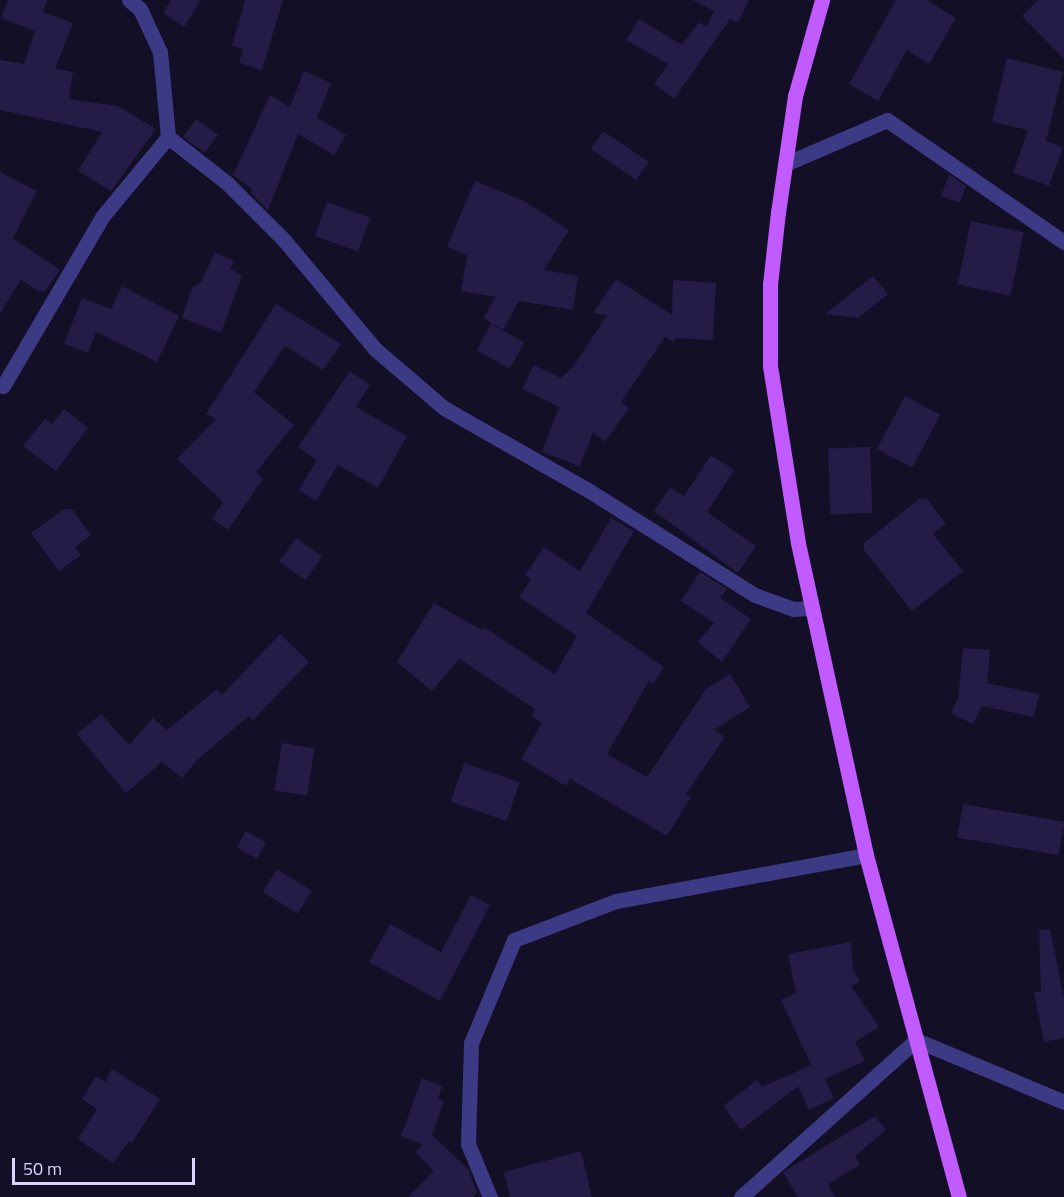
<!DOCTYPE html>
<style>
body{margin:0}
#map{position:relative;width:1064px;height:1197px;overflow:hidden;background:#130f26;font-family:"Titillium Web",sans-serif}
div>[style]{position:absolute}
.building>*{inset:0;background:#241b47;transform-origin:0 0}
.minor>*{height:15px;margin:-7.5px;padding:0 7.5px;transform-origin:7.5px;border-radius:7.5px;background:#3d3a85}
.primary>*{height:15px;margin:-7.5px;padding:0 7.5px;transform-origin:7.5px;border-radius:7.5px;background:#c25bff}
span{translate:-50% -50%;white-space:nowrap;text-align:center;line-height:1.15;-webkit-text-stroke:4.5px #130f26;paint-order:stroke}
.scale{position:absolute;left:12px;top:1158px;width:183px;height:27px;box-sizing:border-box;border:3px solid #d9d4ff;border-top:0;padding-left:8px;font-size:18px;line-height:21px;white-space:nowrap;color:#d9d4ff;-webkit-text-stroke:4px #130f26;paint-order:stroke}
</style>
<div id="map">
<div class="building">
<i style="clip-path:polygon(8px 0,47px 0,43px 12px,73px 23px,55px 69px,73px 72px,69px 99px,118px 106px,156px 129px,111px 191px,78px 171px,102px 132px,0 110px,0 60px,24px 64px,35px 31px,1px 18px)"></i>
<i style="clip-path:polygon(171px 0,201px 0,184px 27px,163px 13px)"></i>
<i style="clip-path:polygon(245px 0,283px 0,262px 70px,239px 63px,243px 49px,232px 46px)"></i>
<i style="clip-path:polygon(693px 0,749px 0,738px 23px,730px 19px,674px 99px,654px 84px,668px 64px,626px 40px,639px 19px,682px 45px,699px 22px,706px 27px,714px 11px)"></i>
<i style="clip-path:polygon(896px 0,927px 0,956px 18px,929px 64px,907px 50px,878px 101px,849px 84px)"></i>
<i style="clip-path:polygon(1038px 0,1064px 0,1064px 59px,1022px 16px)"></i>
<i style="clip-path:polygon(1007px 58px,1063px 72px,1046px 141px,1063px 147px,1049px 186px,1013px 173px,1028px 130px,992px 122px)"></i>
<i style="clip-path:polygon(304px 71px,331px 83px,317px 118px,346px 135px,334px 155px,298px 134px,268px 210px,251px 193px,252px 189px,233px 175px,270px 95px,290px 107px)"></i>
<i style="left:196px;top:119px;width:27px;height:22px;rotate:36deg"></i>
<i style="left:603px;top:131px;width:55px;height:22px;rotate:34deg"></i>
<i style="clip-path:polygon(0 172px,37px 191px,13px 238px,60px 270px,45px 291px,37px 291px,21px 279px,0 314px)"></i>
<i style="clip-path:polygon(949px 174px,966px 186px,960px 203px,941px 196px)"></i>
<i style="clip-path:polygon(475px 181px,524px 201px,569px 230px,544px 270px,578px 276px,573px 310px,519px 301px,503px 330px,483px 318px,496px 297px,461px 291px,467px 255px,447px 247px)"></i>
<i style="left:327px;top:202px;width:46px;height:36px;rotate:20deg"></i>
<i style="left:971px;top:221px;width:54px;height:65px;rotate:12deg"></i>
<i style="clip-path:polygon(215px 252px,234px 261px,230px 268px,242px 276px,221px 333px,182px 318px,192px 288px,201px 282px)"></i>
<i style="clip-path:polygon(873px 276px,888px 294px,858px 318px,825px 314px)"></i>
<i style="clip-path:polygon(616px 279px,672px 315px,673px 280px,716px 283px,713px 340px,676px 338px,673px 342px,665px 337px,621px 402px,629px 408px,605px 442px,593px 432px,580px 466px,542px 452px,559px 407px,522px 389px,534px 365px,561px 378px,573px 367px,607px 315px,593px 313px)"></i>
<i style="clip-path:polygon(122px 286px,179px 316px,157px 362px,96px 332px,88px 353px,64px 344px,82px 298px,111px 309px)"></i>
<i style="clip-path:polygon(276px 304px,341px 344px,323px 370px,285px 346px,254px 392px,294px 425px,256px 472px,263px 479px,228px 530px,212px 519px,223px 502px,177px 459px,216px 419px,206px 414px)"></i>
<i style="left:491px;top:324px;width:38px;height:30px;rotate:29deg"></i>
<i style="clip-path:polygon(350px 371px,370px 385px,356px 407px,407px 436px,378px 488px,338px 465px,316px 501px,299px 490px,317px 460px,298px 447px)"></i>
<i style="left:905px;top:396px;width:40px;height:60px;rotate:28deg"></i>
<i style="clip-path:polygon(64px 409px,88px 428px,56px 471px,23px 446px,45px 419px,52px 424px)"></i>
<i style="left:870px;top:447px;width:66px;height:42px;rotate:88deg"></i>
<i style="clip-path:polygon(711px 455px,734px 470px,707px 512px,756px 546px,738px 573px,654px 511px,670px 487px,684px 496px)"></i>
<i style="clip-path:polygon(919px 499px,927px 499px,946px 524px,933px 534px,963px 571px,912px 611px,864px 550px,864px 543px)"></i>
<i style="clip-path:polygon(64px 509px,72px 509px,91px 535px,75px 547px,81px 555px,59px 571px,31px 533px)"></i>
<i style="clip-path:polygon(611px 518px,634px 531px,586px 613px,664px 667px,653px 684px,649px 681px,607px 754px,647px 777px,706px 689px,730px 674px,750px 707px,714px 730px,725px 737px,686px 794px,691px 797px,667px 836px,570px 779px,566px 786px,521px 759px,542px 723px,531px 716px,535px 709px,459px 659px,432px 691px,397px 662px,434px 603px,482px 630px,484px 627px,555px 674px,577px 636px,519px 597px,531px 579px,525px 575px,544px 547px,580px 571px)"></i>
<i style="left:296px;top:538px;width:32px;height:29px;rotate:35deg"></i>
<i style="clip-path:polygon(700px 572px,727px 589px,720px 598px,751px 619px,722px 662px,697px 642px,714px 623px,681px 601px)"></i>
<i style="clip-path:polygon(280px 634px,309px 662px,253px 720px,249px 716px,198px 759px,182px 778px,162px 762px,126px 793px,77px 734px,101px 714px,129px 745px,153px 718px,167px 730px,217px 689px,222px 695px)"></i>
<i style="clip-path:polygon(963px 648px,990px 650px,987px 683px,1039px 694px,1034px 717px,982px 706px,973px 724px,951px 713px,958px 698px)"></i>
<i style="left:282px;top:743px;width:33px;height:48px;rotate:9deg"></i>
<i style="left:464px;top:763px;width:59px;height:41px;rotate:19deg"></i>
<i style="left:963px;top:804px;width:103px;height:34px;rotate:10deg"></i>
<i style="left:246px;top:831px;width:23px;height:19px;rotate:29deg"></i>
<i style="left:277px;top:869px;width:41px;height:27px;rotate:32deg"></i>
<i style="clip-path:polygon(471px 895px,490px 905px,440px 1001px,369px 962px,390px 924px,441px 952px)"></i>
<i style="clip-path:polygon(1050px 929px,1064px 999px,1064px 1038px,1044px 1042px,1034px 992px,1041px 991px,1039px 930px)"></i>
<i style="clip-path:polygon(851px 942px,853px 969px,860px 982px,851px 986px,879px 1027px,855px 1042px,865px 1061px,825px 1079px,834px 1098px,809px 1110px,798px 1086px,741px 1130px,723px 1106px,757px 1080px,762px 1087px,811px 1065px,781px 1000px,796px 993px,788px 954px)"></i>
<i style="clip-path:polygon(112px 1069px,160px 1099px,132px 1143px,129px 1141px,113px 1163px,78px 1139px,97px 1109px,82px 1099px,96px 1076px,105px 1082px)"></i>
<i style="clip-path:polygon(422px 1078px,442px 1086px,438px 1099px,444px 1101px,432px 1135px,468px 1169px,477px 1192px,473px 1197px,408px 1197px,434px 1171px,415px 1152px,423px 1145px,401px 1136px)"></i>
<i style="clip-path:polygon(875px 1116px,886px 1130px,855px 1156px,860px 1165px,828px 1184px,835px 1197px,798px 1197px,783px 1172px)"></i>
<i style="clip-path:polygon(581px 1151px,592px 1197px,510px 1197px,504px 1172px)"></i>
</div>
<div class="minor">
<i style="left:129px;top:0;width:14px;rotate:39deg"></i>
<i style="left:140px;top:9px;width:47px;rotate:65.1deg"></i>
<i style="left:160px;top:52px;width:85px;rotate:84.6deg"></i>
<i style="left:168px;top:137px;width:75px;rotate:37.9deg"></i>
<i style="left:227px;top:183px;width:81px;rotate:45deg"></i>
<i style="left:284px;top:240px;width:142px;rotate:50.1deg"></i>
<i style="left:375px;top:349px;width:91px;rotate:40.5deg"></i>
<i style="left:444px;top:408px;width:166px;rotate:29.7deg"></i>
<i style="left:588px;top:490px;width:197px;rotate:32.2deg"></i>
<i style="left:755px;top:595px;width:40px;rotate:20.2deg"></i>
<i style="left:793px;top:609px;width:19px;rotate:-3deg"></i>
<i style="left:785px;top:164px;width:111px;rotate:-23.3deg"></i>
<i style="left:887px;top:120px;width:215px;rotate:34.6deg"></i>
<i style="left:3px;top:386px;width:196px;rotate:-59.6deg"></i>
<i style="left:102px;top:217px;width:104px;rotate:-50.5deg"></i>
<i style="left:490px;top:1197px;width:57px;rotate:-112.5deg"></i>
<i style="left:468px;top:1144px;width:101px;rotate:-88.3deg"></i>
<i style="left:471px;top:1043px;width:112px;rotate:-67.3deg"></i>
<i style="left:514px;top:940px;width:109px;rotate:-20.9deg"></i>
<i style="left:616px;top:901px;width:254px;rotate:-10.4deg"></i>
<i style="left:741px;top:1197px;width:235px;rotate:-41.9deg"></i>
<i style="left:916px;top:1040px;width:160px;rotate:22.7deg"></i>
</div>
<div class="primary">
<i style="left:822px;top:0;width:100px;rotate:105.7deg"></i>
<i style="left:795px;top:96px;width:117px;rotate:98.3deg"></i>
<i style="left:778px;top:212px;width:72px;rotate:96.3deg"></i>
<i style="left:770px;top:284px;width:82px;rotate:90deg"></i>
<i style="left:770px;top:366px;width:179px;rotate:81deg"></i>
<i style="left:798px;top:543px;width:319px;rotate:77.7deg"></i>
<i style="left:866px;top:855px;width:354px;rotate:74.8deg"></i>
</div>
<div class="scale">50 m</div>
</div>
